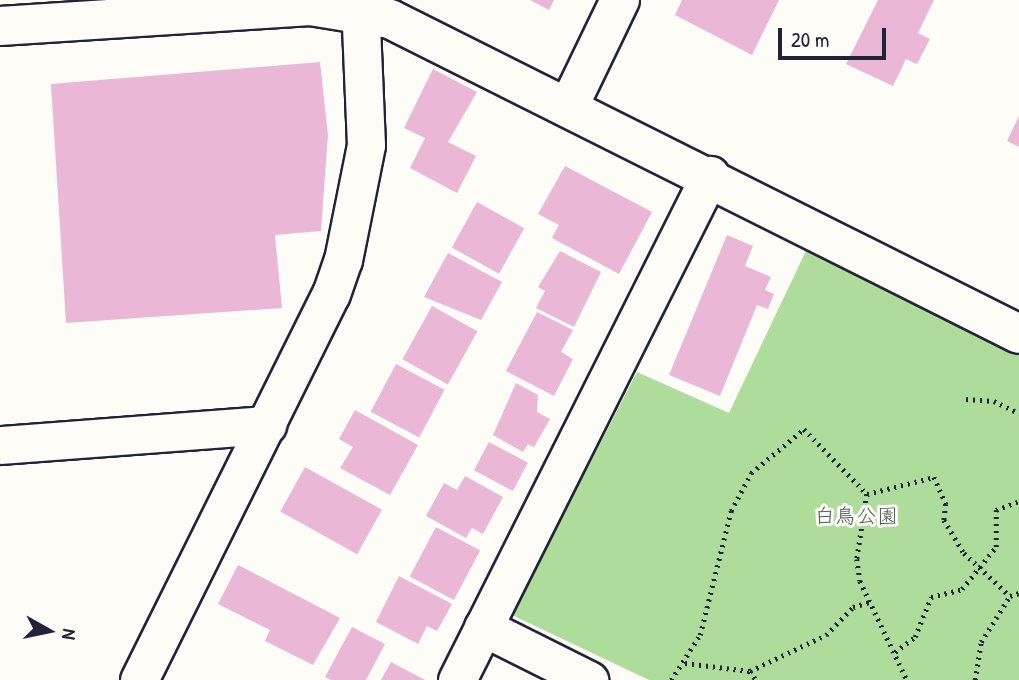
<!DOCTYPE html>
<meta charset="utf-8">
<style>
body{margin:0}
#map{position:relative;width:1019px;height:680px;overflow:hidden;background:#fdfcf7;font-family:"Patrick Hand","Klee One",sans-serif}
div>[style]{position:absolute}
.green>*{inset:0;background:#aedc9b}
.building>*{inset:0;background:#eab8d6;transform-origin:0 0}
.path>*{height:4.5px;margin-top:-2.25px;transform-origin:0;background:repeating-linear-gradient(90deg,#22223b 0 2px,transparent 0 7px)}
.roads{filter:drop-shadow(2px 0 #22223b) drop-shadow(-2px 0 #22223b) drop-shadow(0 2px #22223b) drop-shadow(0 -2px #22223b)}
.street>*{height:37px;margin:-18.5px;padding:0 18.5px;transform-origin:18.5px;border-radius:18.5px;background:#fdfcf7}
.secondary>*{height:38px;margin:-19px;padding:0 19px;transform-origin:19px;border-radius:19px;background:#fdfcf7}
span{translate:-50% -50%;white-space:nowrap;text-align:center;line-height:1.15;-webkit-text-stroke:6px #fdfcf7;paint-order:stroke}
.park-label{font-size:21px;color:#4c5a58}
.north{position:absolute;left:14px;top:596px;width:70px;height:70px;-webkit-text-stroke:5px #fdfcf7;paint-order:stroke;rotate:99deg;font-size:19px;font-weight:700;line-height:28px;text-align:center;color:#22223b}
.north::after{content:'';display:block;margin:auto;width:24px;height:32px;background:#22223b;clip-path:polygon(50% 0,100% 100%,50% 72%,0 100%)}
.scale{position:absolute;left:778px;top:28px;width:108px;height:32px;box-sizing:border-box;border:4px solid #22223b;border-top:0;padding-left:9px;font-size:21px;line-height:24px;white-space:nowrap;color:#22223b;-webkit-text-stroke:5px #fdfcf7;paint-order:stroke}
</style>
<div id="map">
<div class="green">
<i style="clip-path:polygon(806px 251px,1019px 353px,1019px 680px,649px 680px,512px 615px,637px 372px,729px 413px)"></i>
</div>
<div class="building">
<i style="clip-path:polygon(530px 0,554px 0,549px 10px)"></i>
<i style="clip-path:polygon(682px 0,779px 0,752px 55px,675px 15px)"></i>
<i style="clip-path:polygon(878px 0,934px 0,918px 33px,930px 39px,917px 64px,906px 59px,893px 86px,846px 64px)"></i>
<i style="clip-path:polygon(320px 62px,328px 135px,321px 231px,275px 235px,282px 308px,66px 323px,51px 84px)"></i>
<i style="clip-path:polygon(433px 69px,477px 92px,448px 142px,476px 156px,457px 193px,410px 168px,425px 138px,404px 128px)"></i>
<i style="clip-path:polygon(1019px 116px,1019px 147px,1007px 141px)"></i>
<i style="clip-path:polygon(565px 166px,652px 212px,619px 274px,552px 238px,559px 225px,538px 214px)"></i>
<i style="left:477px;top:202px;width:54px;height:52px;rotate:29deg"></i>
<i style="clip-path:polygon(727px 235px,753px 246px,745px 266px,771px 277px,765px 290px,774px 294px,768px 309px,757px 305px,720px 396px,669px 375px)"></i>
<i style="clip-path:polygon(560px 251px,601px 272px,574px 327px,536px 308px,545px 291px,538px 287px)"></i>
<i style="clip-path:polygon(448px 253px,502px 282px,481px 320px,424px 297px)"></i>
<i style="left:432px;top:306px;width:52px;height:61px;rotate:29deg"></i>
<i style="clip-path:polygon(537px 312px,573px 330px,561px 352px,573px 359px,554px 396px,506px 371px)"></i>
<i style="left:396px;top:364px;width:55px;height:54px;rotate:28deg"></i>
<i style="clip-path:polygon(516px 383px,538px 395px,537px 412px,550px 419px,534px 447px,528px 444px,523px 452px,493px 435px)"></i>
<i style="clip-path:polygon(355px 410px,418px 445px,390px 495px,340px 468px,353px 447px,339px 439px)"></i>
<i style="left:489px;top:442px;width:44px;height:32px;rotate:28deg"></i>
<i style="left:305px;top:467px;width:88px;height:51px;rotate:29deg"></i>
<i style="clip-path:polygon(465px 476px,503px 497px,483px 534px,472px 528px,466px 538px,426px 516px,444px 483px,457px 490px)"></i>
<i style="left:436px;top:527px;width:50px;height:56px;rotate:28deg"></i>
<i style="clip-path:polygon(238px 565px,340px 618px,313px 665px,265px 641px,270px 630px,218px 604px)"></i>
<i style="clip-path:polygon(399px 576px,452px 604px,437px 631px,427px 626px,418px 644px,376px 622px)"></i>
<i style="clip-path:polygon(352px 627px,385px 644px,366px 680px,331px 680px,325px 677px)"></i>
<i style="clip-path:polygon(391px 662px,425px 680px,381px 680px)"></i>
</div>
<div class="path">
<i style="left:966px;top:399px;width:28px;rotate:4deg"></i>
<i style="left:994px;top:401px;width:28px;rotate:26deg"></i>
<i style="left:867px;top:494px;width:69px;rotate:-14.2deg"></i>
<i style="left:934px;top:477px;width:30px;rotate:66deg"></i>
<i style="left:946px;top:504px;width:16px;rotate:97deg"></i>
<i style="left:944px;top:520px;width:39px;rotate:59deg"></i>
<i style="left:964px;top:553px;width:63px;rotate:43.1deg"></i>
<i style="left:895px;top:652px;width:25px;rotate:-37deg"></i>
<i style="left:915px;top:637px;width:43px;rotate:-68.2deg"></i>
<i style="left:931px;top:597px;width:32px;rotate:-14deg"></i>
<i style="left:962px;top:589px;width:54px;rotate:-51deg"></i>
<i style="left:996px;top:547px;width:37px;rotate:-90deg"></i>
<i style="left:996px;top:510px;width:25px;rotate:-21deg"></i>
<i style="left:685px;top:663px;width:65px;rotate:7deg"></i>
<i style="left:750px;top:671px;width:84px;rotate:-25.3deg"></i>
<i style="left:826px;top:635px;width:39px;rotate:-46deg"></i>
<i style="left:853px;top:607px;width:17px;rotate:-17deg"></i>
<i style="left:750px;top:671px;width:11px;rotate:56deg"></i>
<i style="left:671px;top:680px;width:54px;rotate:-57.2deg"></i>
<i style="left:700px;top:635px;width:128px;rotate:-76deg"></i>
<i style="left:731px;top:511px;width:43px;rotate:-62.2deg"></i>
<i style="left:751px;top:473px;width:69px;rotate:-39.7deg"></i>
<i style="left:804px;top:429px;width:91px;rotate:45.9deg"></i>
<i style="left:867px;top:494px;width:66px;rotate:98.7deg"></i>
<i style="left:857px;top:559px;width:22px;rotate:82deg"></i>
<i style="left:860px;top:581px;width:110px;rotate:64.6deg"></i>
<i style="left:975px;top:680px;width:38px;rotate:-81deg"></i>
<i style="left:981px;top:642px;width:54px;rotate:-57.8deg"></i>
<i style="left:1010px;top:596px;width:9px;rotate:-18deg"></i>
</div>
<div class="roads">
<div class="street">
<i style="left:0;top:445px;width:268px;rotate:-4.3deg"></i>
<i style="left:483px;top:627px;width:119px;rotate:26.6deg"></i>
<i style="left:139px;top:680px;width:431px;rotate:-63.6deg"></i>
<i style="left:331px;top:294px;width:36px;rotate:-71deg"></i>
<i style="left:343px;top:260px;width:117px;rotate:-78.7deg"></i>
<i style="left:366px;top:145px;width:145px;rotate:-92.4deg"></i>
<i style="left:457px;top:680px;width:565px;rotate:-63.39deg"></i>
</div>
<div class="secondary">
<i style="left:0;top:26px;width:311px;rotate:-3.7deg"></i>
<i style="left:310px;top:6px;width:81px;rotate:9.2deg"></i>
<i style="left:390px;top:19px;width:703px;rotate:26.6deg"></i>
<i style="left:568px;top:108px;width:120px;rotate:-64.3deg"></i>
</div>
</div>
<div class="park-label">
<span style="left:856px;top:516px">白鳥公園</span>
</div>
<div class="north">N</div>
<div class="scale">20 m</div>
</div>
